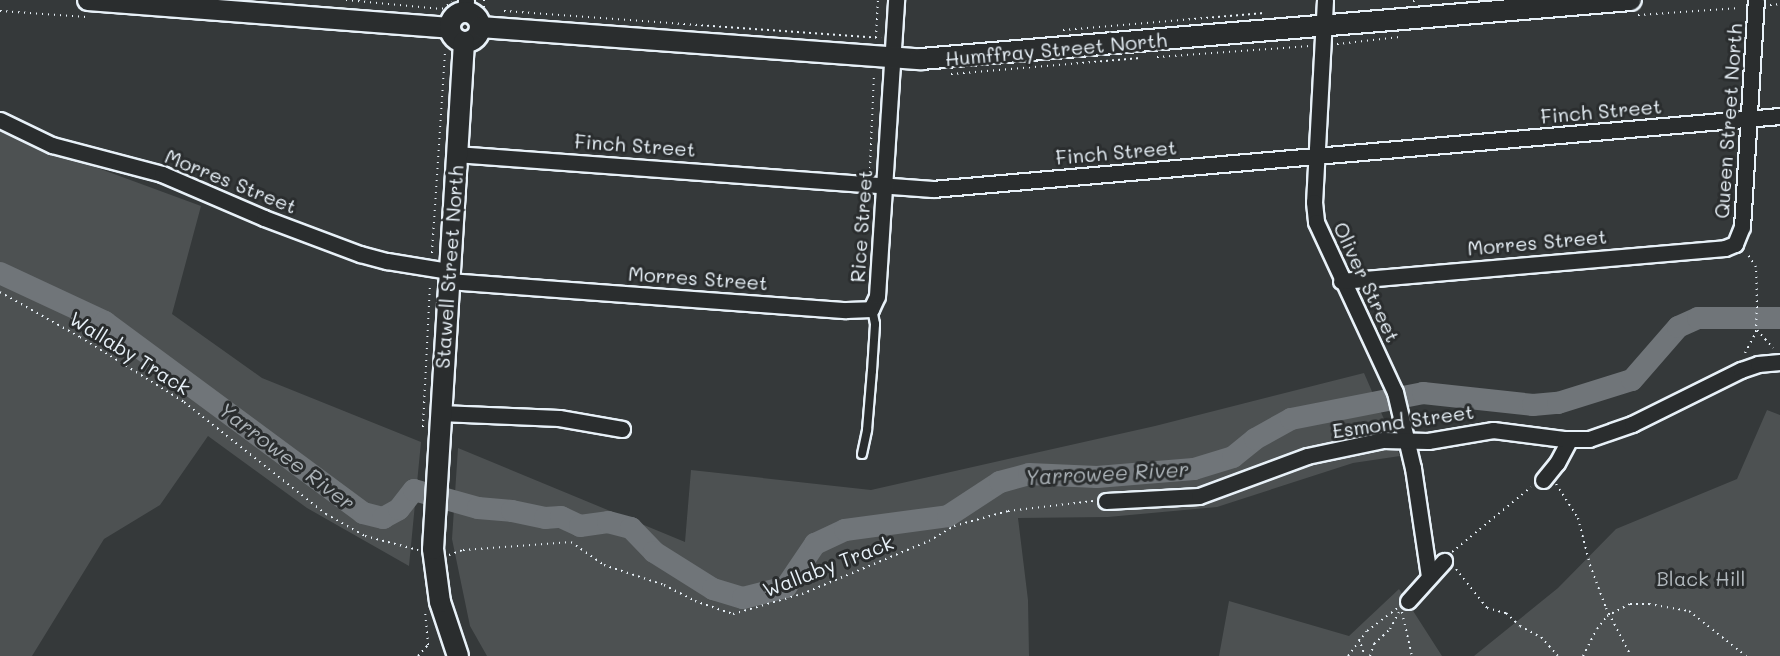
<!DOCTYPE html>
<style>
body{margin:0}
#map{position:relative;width:1780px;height:656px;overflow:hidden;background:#35393a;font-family:Mali,sans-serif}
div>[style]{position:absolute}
.green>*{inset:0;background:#4d5152}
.river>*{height:22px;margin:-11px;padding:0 11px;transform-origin:11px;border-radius:11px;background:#707579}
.path>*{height:2px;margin-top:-1px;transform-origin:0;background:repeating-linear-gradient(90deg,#e8f1f8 0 1.5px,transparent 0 6px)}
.roads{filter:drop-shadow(2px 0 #e8f1f8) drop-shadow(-2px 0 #e8f1f8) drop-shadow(0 2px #e8f1f8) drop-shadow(0 -2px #e8f1f8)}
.service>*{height:8px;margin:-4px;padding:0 4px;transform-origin:4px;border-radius:4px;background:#2a2d2e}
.minor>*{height:15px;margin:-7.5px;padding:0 7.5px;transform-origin:7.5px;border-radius:7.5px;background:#2a2d2e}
.tertiary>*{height:20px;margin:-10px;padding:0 10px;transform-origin:10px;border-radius:10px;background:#2a2d2e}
.tertiary>.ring{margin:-10px;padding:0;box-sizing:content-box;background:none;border:20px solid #2a2d2e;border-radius:50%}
span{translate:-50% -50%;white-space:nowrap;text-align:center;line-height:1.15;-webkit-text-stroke:6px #2a2d2e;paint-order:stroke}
.street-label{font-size:20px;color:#e8f1f8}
.park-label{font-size:20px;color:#b2b9be}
.water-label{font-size:21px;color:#acb3b8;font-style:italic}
</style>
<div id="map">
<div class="green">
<i style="clip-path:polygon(0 132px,201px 206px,172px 314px,262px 378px,421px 442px,409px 566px,307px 508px,208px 436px,160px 505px,104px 539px,32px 656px,0 656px)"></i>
<i style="clip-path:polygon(1364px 373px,1400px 456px,1353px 463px,1217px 507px,1108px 517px,1018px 518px,1028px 600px,1029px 656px,487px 656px,470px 626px,452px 539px,458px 448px,685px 542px,691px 470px,871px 490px,1155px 426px)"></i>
<i style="clip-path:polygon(1767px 410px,1780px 415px,1780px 656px,1474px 656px,1558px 588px,1616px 529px,1737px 479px)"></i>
<i style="clip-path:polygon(1399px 589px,1442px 656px,1219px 656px,1229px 601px,1349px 636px)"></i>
</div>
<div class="river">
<i style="left:0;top:273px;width:116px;rotate:25deg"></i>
<i style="left:105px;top:322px;width:321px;rotate:36.5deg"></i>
<i style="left:363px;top:513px;width:21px;rotate:14deg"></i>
<i style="left:383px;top:518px;width:18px;rotate:-29deg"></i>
<i style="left:399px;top:509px;width:24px;rotate:-52deg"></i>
<i style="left:414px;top:490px;width:66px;rotate:15.7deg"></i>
<i style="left:478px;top:508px;width:34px;rotate:5deg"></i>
<i style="left:512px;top:511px;width:34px;rotate:12deg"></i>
<i style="left:545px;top:518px;width:16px;rotate:-4deg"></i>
<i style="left:561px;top:517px;width:21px;rotate:25deg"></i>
<i style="left:580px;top:526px;width:28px;rotate:-8deg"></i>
<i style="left:608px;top:522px;width:24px;rotate:15deg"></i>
<i style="left:631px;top:528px;width:33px;rotate:46deg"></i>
<i style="left:654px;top:552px;width:70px;rotate:32.1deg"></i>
<i style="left:713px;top:589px;width:31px;rotate:17deg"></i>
<i style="left:743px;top:598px;width:44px;rotate:-14.3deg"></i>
<i style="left:786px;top:587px;width:52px;rotate:-56deg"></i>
<i style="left:815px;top:544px;width:33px;rotate:-25deg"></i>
<i style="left:845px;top:530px;width:104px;rotate:-7.7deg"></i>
<i style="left:948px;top:516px;width:62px;rotate:-33.2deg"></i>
<i style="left:1000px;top:482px;width:30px;rotate:-15deg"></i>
<i style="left:1029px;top:474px;width:68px;rotate:2.5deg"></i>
<i style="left:1097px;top:477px;width:97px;rotate:-4.7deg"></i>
<i style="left:1194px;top:469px;width:41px;rotate:-17.1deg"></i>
<i style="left:1233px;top:457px;width:28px;rotate:-39deg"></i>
<i style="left:1255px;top:439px;width:41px;rotate:-29.1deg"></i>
<i style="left:1291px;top:419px;width:135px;rotate:-11.1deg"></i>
<i style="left:1423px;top:393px;width:111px;rotate:6.2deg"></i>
<i style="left:1533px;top:405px;width:25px;rotate:-5deg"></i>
<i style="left:1558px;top:403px;width:77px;rotate:-17.3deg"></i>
<i style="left:1632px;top:380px;width:70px;rotate:-49deg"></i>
<i style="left:1678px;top:327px;width:22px;rotate:-24deg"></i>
<i style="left:1698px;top:318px;width:82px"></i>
</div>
<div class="path">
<i style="left:346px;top:0;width:96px;rotate:5.4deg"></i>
<i style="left:442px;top:9px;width:12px;rotate:-35deg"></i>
<i style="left:484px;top:0;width:10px;rotate:90deg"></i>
<i style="left:484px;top:10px;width:2px"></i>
<i style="left:1413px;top:1px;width:6px;rotate:-9deg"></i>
<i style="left:1770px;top:5px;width:10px;rotate:-6deg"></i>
<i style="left:0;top:11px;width:87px;rotate:3.9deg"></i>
<i style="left:504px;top:11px;width:378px;rotate:4.1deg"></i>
<i style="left:1638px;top:15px;width:102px;rotate:-3.9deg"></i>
<i style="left:1063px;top:30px;width:202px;rotate:-4.8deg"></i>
<i style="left:876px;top:38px;width:38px;rotate:-87deg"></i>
<i style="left:1337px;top:44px;width:63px;rotate:-6.3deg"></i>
<i style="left:1157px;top:57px;width:153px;rotate:-4.1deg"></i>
<i style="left:951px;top:74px;width:190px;rotate:-4.8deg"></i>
<i style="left:870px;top:169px;width:94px;rotate:-87.6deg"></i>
<i style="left:432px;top:253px;width:201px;rotate:-86.3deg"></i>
<i style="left:0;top:292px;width:92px;rotate:29.4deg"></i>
<i style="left:80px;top:337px;width:123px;rotate:32deg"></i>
<i style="left:184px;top:402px;width:181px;rotate:38.3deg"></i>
<i style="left:326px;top:514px;width:45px;rotate:29.4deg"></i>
<i style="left:365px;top:536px;width:55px;rotate:14.8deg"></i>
<i style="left:1757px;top:330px;width:24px;rotate:48deg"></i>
<i style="left:1745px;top:353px;width:24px;rotate:-62deg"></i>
<i style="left:1756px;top:332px;width:24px;rotate:-88deg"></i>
<i style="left:1757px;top:308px;width:41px;rotate:-91.4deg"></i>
<i style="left:1756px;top:267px;width:17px;rotate:-123deg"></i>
<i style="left:423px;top:427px;width:144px;rotate:-87.2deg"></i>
<i style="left:1556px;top:484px;width:40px;rotate:57.1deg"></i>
<i style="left:1578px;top:518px;width:49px;rotate:75.7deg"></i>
<i style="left:1590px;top:565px;width:46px;rotate:69.6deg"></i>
<i style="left:1606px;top:608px;width:54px;rotate:62.5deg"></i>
<i style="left:1452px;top:552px;width:102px;rotate:-39.4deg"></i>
<i style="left:449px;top:555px;width:15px;rotate:-20deg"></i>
<i style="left:463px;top:550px;width:108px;rotate:-4.2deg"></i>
<i style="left:571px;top:542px;width:40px;rotate:34.9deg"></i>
<i style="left:604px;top:565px;width:63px;rotate:18.4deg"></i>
<i style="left:664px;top:585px;width:35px;rotate:27deg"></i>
<i style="left:695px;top:601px;width:40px;rotate:18.9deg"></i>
<i style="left:733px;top:614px;width:72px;rotate:-16.2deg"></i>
<i style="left:802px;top:594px;width:138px;rotate:-22.7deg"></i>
<i style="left:929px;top:541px;width:29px;rotate:-31deg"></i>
<i style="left:954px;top:526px;width:56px;rotate:-15.5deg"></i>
<i style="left:1008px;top:511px;width:86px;rotate:-6.7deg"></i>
<i style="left:1456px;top:569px;width:50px;rotate:51.5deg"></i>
<i style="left:1487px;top:608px;width:20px;rotate:15deg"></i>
<i style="left:1506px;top:613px;width:19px;rotate:43deg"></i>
<i style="left:1520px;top:626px;width:24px;rotate:28deg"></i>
<i style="left:1541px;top:637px;width:25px;rotate:48deg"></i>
<i style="left:1402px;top:612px;width:45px;rotate:77.2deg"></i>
<i style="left:1359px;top:639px;width:18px;rotate:71deg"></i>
<i style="left:418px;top:656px;width:15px;rotate:-48deg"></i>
<i style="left:428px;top:645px;width:33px;rotate:-95deg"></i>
<i style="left:1348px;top:656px;width:31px;rotate:-53deg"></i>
<i style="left:1367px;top:631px;width:39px;rotate:-37deg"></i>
<i style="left:1370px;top:656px;width:13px;rotate:-72deg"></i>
<i style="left:1374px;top:644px;width:22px;rotate:-43deg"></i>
<i style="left:1390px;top:629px;width:19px;rotate:-62deg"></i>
<i style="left:1583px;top:656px;width:30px;rotate:-63deg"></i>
<i style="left:1597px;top:629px;width:16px;rotate:-52deg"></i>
<i style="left:1607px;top:616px;width:26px;rotate:-28deg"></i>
<i style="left:1630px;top:604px;width:19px"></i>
<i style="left:1649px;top:604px;width:41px;rotate:9.9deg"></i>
<i style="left:1689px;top:611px;width:73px;rotate:38.3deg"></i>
</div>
<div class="roads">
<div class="service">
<i style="left:862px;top:454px;width:25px;rotate:-78deg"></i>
<i style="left:867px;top:430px;width:59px;rotate:-85.2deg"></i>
<i style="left:872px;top:371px;width:47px;rotate:-86.3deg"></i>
<i style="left:875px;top:324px;width:16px;rotate:-101deg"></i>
</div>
<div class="minor">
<i style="left:1325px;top:0;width:202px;rotate:93.1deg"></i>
<i style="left:1314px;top:202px;width:20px;rotate:84deg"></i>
<i style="left:1316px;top:222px;width:187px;rotate:65.1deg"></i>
<i style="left:1395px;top:392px;width:78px;rotate:76.7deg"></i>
<i style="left:1413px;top:468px;width:109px;rotate:81.6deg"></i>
<i style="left:465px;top:12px;width:12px;rotate:-85deg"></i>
<i style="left:0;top:120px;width:58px;rotate:25.7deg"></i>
<i style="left:52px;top:145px;width:114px;rotate:14.8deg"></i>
<i style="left:162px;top:174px;width:111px;rotate:23.3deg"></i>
<i style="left:264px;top:218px;width:103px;rotate:20.6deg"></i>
<i style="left:360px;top:254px;width:28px;rotate:15deg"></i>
<i style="left:387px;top:261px;width:63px;rotate:9.2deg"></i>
<i style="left:456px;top:154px;width:477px;rotate:4.2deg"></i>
<i style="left:932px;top:189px;width:851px;rotate:-4.92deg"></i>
<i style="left:448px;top:281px;width:399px;rotate:4.2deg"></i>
<i style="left:846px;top:310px;width:25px;rotate:-2deg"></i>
<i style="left:871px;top:309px;width:14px;rotate:-65deg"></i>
<i style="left:877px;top:296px;width:297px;rotate:-86.3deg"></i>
<i style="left:1341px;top:281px;width:385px;rotate:-4.9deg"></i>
<i style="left:1725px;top:248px;width:11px;rotate:-22deg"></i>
<i style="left:1735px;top:244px;width:18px;rotate:-68deg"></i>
<i style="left:1742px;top:227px;width:227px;rotate:-86.5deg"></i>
<i style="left:440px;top:413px;width:119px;rotate:2.4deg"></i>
<i style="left:559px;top:418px;width:64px;rotate:9.9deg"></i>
<i style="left:1543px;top:480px;width:22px;rotate:-51deg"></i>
<i style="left:1557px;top:463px;width:26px;rotate:-62deg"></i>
<i style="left:1106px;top:501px;width:93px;rotate:-3.1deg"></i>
<i style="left:1199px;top:496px;width:115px;rotate:-20.3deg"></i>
<i style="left:1307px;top:456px;width:78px;rotate:-11.9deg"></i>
<i style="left:1383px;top:440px;width:45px;rotate:1.3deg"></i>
<i style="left:1428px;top:441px;width:66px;rotate:-9.6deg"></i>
<i style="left:1493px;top:430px;width:71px;rotate:7.3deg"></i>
<i style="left:1563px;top:439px;width:26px"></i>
<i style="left:1589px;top:439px;width:46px;rotate:-19.2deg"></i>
<i style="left:1632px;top:424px;width:122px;rotate:-26.4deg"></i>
<i style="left:1741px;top:370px;width:18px;rotate:-19deg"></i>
<i style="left:1758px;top:364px;width:22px;rotate:-5deg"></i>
<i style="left:1408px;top:601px;width:54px;rotate:-48deg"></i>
</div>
<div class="tertiary">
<i style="left:88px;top:0;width:363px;rotate:4.4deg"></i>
<i class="ring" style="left:450px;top:12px;width:10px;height:10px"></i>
<i style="left:480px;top:27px;width:442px;rotate:4.2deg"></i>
<i style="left:921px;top:59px;width:712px;rotate:-4.75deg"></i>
<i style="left:458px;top:656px;width:57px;rotate:-108.4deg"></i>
<i style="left:440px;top:602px;width:53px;rotate:-97.5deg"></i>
<i style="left:433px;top:549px;width:508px;rotate:-86.5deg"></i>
</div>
</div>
<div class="street-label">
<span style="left:1056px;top:49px;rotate:-5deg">Humffray Street North</span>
<span style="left:1601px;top:111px;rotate:-5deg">Finch Street</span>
<span style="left:1728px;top:121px;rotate:-86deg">Queen Street North</span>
<span style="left:635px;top:145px;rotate:4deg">Finch Street</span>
<span style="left:1116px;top:152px;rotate:-5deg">Finch Street</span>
<span style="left:231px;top:181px;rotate:22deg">Morres Street</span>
<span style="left:861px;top:226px;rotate:-86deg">Rice Street</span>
<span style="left:1537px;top:242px;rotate:-5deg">Morres Street</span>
<span style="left:449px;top:267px;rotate:-86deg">Stawell Street North</span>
<span style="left:698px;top:278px;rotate:4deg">Morres Street</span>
<span style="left:1367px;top:282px;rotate:65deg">Oliver Street</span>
<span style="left:130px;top:353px;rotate:32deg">Wallaby Track</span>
<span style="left:1403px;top:421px;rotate:-8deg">Esmond Street</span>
<span style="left:828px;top:566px;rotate:-21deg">Wallaby Track</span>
</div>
<div class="park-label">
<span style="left:1701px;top:578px">Black Hill</span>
</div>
<div class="water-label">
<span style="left:287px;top:456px;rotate:37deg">Yarrowee River</span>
<span style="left:1107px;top:473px;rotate:-3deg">Yarrowee River</span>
</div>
</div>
